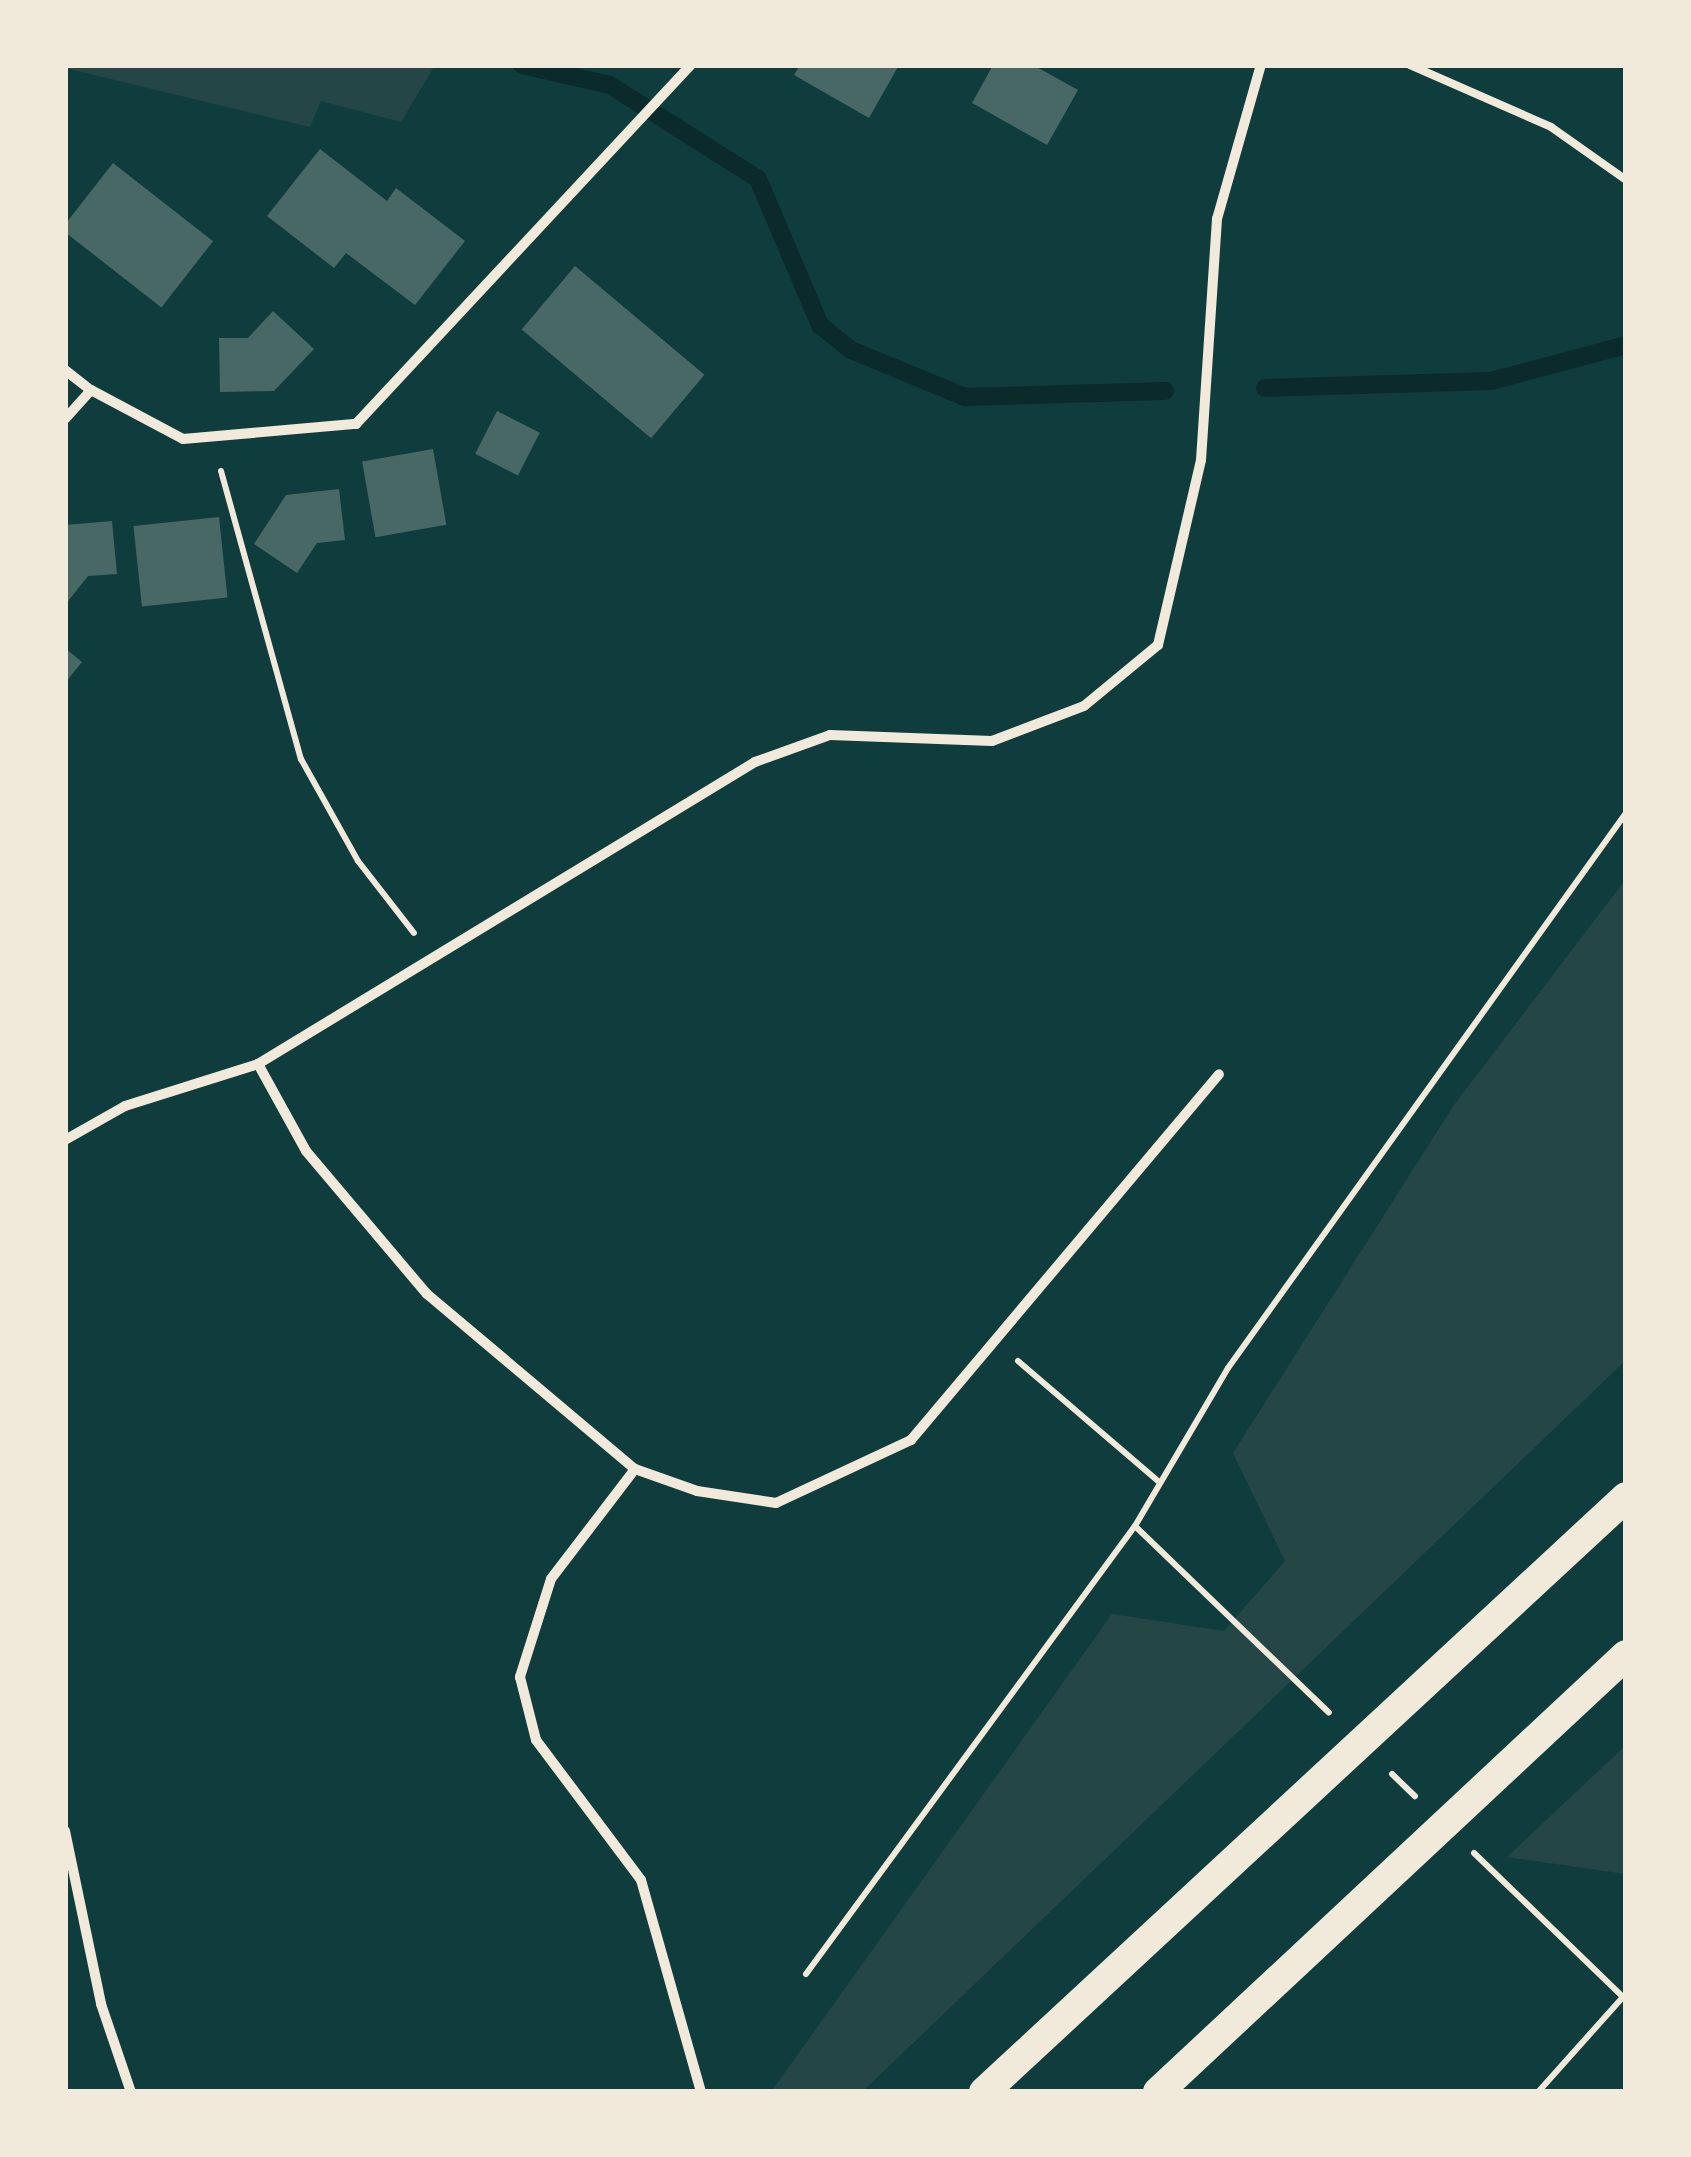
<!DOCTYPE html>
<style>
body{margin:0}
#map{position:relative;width:1691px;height:2157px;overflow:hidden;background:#0f3d3e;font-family:"Archivo Narrow",sans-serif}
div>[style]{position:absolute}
.green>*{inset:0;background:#244646}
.stream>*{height:18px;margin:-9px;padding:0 9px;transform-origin:9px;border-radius:9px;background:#0a2a2b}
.building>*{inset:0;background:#486865;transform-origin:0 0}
.path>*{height:6px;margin:-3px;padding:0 3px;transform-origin:3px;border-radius:3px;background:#f1e9da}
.service>*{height:8px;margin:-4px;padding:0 4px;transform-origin:4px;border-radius:4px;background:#f1e9da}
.minor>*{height:10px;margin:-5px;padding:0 5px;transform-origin:5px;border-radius:5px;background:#f1e9da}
.motorway>*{height:30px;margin:-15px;padding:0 15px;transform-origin:15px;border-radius:15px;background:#f1e9da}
span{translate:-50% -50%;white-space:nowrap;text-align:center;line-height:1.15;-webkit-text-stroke:10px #f1e9da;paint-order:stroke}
.frame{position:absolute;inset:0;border:68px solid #f1e9da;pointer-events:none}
</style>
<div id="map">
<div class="green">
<i style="clip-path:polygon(435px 65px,401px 122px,321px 101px,310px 127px,65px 68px)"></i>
<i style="clip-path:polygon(1626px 879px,1626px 1360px,862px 2092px,771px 2092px,1112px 1614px,1224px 1631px,1285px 1561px,1233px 1453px,1454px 1105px)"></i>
<i style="clip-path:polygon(1626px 1745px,1626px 1874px,1507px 1857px)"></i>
</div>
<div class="stream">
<i style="left:522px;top:65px;width:90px;rotate:12.8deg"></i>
<i style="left:610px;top:85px;width:175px;rotate:32.4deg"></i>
<i style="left:758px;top:179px;width:159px;rotate:67deg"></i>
<i style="left:820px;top:325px;width:40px;rotate:39deg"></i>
<i style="left:851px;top:350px;width:123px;rotate:22.4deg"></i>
<i style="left:965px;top:397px;width:200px;rotate:-1.7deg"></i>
<i style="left:1265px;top:388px;width:226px;rotate:-1.8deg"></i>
<i style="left:1491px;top:381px;width:140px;rotate:-14.9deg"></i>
</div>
<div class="building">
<i style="clip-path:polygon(800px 65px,899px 65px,869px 118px,794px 75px)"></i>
<i style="clip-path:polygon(993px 65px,1033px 65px,1078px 90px,1047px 145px,972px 103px)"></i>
<i style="clip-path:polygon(320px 149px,387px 201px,396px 188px,465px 241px,415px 305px,346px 253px,334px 268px,267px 216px)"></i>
<i style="left:113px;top:163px;width:127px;height:84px;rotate:38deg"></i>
<i style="left:575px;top:266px;width:169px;height:83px;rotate:40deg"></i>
<i style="clip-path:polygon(273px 311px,314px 349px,274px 391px,220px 392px,219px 338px,248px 338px)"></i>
<i style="left:497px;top:411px;width:48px;height:48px;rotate:27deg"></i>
<i style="left:433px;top:449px;width:77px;height:72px;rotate:80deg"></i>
<i style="clip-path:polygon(339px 489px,345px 540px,317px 543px,297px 573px,254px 544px,286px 495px)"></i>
<i style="left:219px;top:517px;width:81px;height:86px;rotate:84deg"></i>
<i style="clip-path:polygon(112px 521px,117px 574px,88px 576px,65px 605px,65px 525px)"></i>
<i style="clip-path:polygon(65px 648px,82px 662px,65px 683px)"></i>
</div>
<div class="path">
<i style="left:221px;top:471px;width:299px;rotate:74.5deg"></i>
<i style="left:301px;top:759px;width:117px;rotate:60.8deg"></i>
<i style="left:358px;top:861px;width:91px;rotate:52.1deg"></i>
<i style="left:1018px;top:1361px;width:184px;rotate:40.6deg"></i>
<i style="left:1135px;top:1526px;width:269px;rotate:43.9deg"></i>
<i style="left:1392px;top:1774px;width:32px;rotate:44deg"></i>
<i style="left:1474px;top:1853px;width:207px;rotate:44deg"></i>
<i style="left:1623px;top:1997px;width:127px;rotate:131.8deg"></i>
<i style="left:806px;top:1974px;width:556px;rotate:-53.71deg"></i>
<i style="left:1135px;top:1526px;width:183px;rotate:-59.5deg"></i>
<i style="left:1228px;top:1368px;width:683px;rotate:-54.36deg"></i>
</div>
<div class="service">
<i style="left:1410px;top:65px;width:154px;rotate:23.7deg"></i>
<i style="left:1551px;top:127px;width:92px;rotate:35.2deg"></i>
</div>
<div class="minor">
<i style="left:65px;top:370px;width:33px;rotate:38deg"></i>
<i style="left:65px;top:419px;width:39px;rotate:-48deg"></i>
<i style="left:91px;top:390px;width:104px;rotate:28deg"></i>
<i style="left:183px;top:439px;width:174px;rotate:-5deg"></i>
<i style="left:356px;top:424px;width:491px;rotate:-47deg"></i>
<i style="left:258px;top:1064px;width:99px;rotate:61.1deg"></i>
<i style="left:306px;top:1151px;width:187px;rotate:49.8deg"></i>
<i style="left:427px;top:1294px;width:272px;rotate:40.1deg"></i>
<i style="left:635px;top:1469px;width:66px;rotate:19.5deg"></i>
<i style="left:697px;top:1491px;width:80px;rotate:8.6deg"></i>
<i style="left:776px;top:1503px;width:149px;rotate:-25deg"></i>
<i style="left:911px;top:1440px;width:478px;rotate:-49.9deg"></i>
<i style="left:65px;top:1140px;width:69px;rotate:-29.5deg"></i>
<i style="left:125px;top:1106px;width:139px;rotate:-17.5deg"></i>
<i style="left:258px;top:1064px;width:582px;rotate:-31.28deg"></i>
<i style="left:755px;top:762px;width:80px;rotate:-19.8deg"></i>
<i style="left:830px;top:735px;width:162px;rotate:2.1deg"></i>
<i style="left:992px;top:741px;width:98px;rotate:-20.8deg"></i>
<i style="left:1084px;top:706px;width:96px;rotate:-39.5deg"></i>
<i style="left:1158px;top:645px;width:190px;rotate:-76.9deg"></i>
<i style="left:1201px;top:460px;width:242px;rotate:-86.2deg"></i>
<i style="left:1217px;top:219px;width:160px;rotate:-74.1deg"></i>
<i style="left:635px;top:1469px;width:138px;rotate:127.4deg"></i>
<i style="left:551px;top:1579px;width:103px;rotate:107.6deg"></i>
<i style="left:520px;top:1677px;width:65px;rotate:75.7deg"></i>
<i style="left:536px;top:1740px;width:175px;rotate:53.1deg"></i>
<i style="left:641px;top:1880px;width:220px;rotate:74.2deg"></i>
<i style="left:65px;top:1831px;width:177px;rotate:78.2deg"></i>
<i style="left:101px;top:2004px;width:93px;rotate:71.2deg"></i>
</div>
<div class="motorway">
<i style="left:984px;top:2092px;width:875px;rotate:-42.82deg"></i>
<i style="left:1158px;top:2092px;width:640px;rotate:-43.04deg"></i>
</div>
<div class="frame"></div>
</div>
